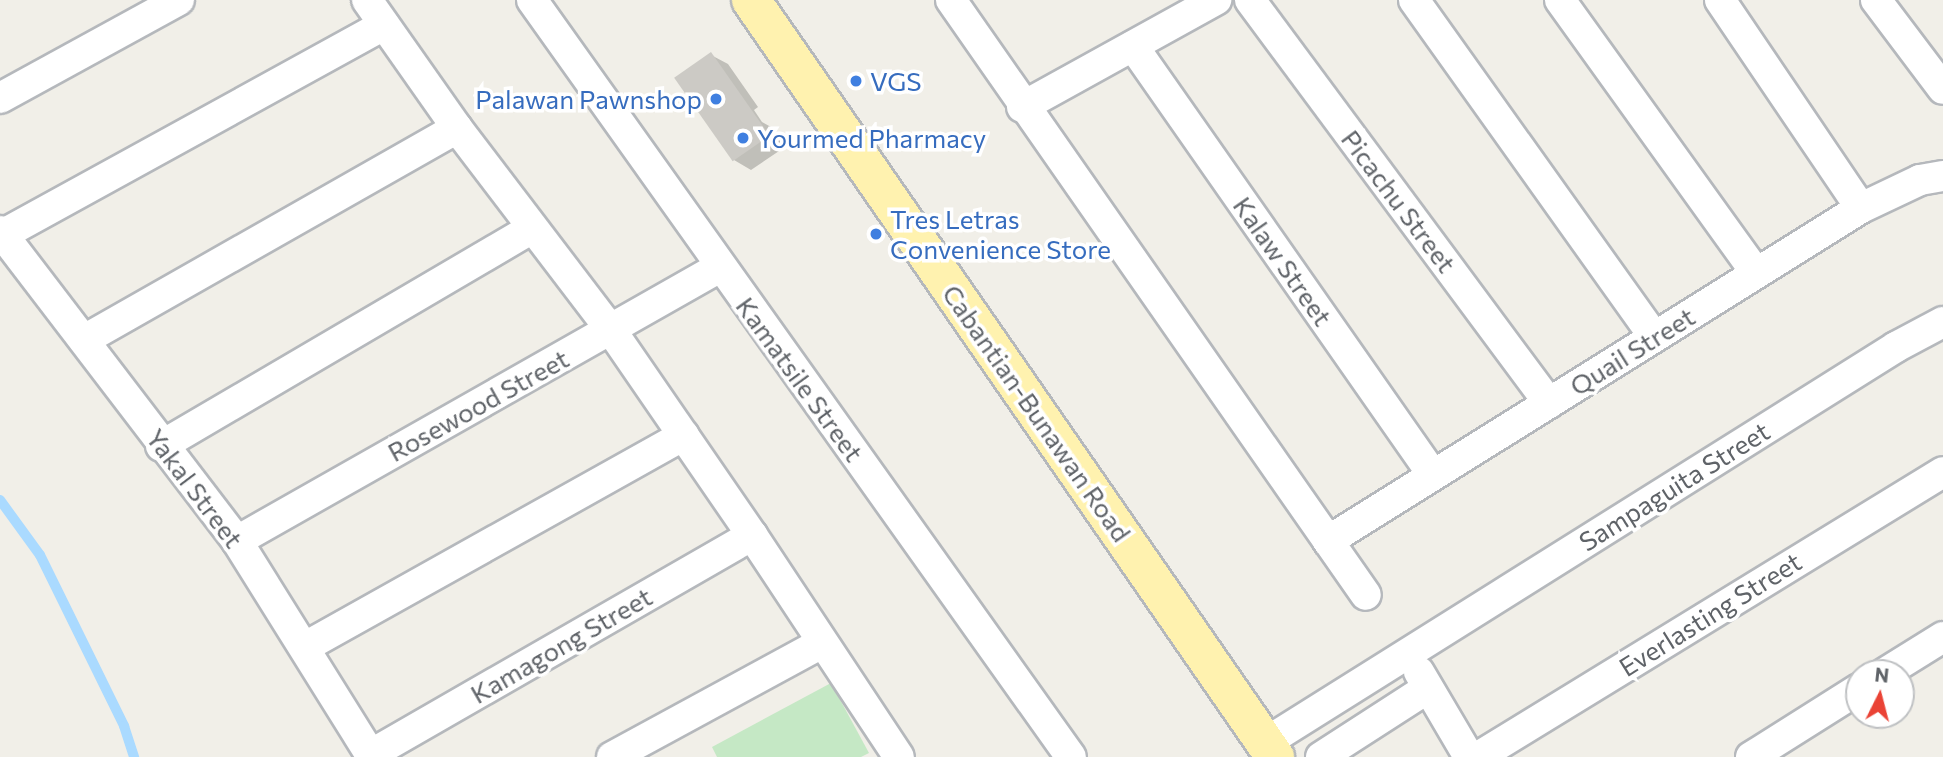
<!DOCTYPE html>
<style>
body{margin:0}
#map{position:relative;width:1943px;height:757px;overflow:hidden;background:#f1efe8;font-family:Commissioner,sans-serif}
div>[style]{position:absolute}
.green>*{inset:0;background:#c5e8c5}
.shadow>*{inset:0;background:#0003}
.stream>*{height:10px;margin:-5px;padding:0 5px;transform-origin:5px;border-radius:5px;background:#aadaff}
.building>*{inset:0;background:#cccac5;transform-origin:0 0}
.roads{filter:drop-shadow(2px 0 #b5b8bc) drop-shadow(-2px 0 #b5b8bc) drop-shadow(0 2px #b5b8bc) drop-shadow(0 -2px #b5b8bc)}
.minor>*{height:30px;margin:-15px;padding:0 15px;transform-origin:15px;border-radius:15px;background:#fff}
.primary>*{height:38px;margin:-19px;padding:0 19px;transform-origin:19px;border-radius:19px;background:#fff2af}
.dots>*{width:19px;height:19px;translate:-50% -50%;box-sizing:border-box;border:4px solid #fff;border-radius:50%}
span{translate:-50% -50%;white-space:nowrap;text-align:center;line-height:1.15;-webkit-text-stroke:7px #fff;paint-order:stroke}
.shop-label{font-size:26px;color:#366cbe}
.left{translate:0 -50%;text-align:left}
.right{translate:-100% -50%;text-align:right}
.street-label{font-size:26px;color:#5f6368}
.north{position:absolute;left:1845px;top:659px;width:70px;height:70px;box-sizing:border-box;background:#fff;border:2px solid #bfc1c3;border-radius:50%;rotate:6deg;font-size:19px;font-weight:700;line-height:28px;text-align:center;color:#5f6368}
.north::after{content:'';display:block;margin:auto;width:24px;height:32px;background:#ea4335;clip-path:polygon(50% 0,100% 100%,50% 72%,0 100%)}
</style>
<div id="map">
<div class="green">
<i style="clip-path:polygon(831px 683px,869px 753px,861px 757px,717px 757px,712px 747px)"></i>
</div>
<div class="shadow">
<i style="clip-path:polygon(711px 55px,728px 64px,758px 107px,754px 110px,762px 122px,771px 127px,785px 147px,751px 170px,734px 160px)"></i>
</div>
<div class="stream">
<i style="left:0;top:500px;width:68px;rotate:54deg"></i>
<i style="left:40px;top:555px;width:191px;rotate:63.8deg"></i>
<i style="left:124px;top:726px;width:33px;rotate:72deg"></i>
</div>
<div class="building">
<i style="left:711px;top:52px;width:102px;height:45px;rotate:55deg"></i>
</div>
<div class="roads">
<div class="minor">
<i style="left:367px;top:0;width:156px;rotate:54.9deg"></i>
<i style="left:457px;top:128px;width:254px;rotate:52.7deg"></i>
<i style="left:611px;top:330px;width:249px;rotate:55.5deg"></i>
<i style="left:752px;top:535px;width:266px;rotate:56.5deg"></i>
<i style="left:532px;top:0;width:929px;rotate:54.55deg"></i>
<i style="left:951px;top:0;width:725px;rotate:55.11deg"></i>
<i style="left:1250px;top:0;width:502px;rotate:53.43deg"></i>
<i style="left:1414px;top:0;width:414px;rotate:54.5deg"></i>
<i style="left:1560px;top:0;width:336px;rotate:54.3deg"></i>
<i style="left:1720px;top:0;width:251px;rotate:55.9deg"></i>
<i style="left:1876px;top:0;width:111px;rotate:53deg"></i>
<i style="left:1133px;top:46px;width:523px;rotate:55.03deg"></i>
<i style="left:0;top:98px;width:204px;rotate:-28.7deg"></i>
<i style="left:1022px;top:107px;width:222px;rotate:-28.9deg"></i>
<i style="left:0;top:231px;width:390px;rotate:52.6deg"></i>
<i style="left:237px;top:541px;width:255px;rotate:58deg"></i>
<i style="left:2px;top:235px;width:436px;rotate:-28.8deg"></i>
<i style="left:84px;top:340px;width:429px;rotate:-29.6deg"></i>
<i style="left:161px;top:446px;width:430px;rotate:-30.4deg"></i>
<i style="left:237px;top:541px;width:555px;rotate:-29.57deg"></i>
<i style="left:1328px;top:541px;width:628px;rotate:-32deg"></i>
<i style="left:1861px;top:208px;width:65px;rotate:-25.4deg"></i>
<i style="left:1920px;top:180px;width:23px;rotate:-10deg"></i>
<i style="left:305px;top:647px;width:434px;rotate:-29.2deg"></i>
<i style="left:1419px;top:672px;width:99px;rotate:59.5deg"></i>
<i style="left:1885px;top:673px;width:68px;rotate:-31.8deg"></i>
<i style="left:1265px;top:743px;width:745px;rotate:-32.11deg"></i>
<i style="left:1896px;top:347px;width:53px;rotate:-28deg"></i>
<i style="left:370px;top:755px;width:441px;rotate:-29.9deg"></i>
<i style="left:612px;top:757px;width:239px;rotate:-28.5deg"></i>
<i style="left:1321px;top:757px;width:127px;rotate:-32.8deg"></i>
<i style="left:1478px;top:757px;width:545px;rotate:-31.5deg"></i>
<i style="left:1751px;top:757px;width:128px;rotate:-32.2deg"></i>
</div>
<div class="primary">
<i style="left:751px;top:0;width:921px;rotate:55.31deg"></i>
</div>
</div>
<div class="dots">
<i style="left:856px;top:81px;background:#3f7fe0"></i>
<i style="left:716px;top:99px;background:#3f7fe0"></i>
<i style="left:743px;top:138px;background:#3f7fe0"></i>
<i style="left:876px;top:234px;background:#3f7fe0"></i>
</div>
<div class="shop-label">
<span class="left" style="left:870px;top:81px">VGS</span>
<span class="right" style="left:702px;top:99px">Palawan Pawnshop</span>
<span class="left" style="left:757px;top:138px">Yourmed Pharmacy</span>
<span class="left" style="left:890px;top:234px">Tres Letras<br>Convenience Store</span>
</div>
<div class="street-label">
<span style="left:1399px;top:201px;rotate:53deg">Picachu Street</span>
<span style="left:1283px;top:261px;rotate:55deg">Kalaw Street</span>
<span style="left:1632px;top:351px;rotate:-32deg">Quail Street</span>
<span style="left:800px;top:379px;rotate:54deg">Kamatsile Street</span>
<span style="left:478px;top:405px;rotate:-29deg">Rosewood Street</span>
<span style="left:1037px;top:413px;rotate:55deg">Cabantian-Bunawan Road</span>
<span style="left:1674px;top:486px;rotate:-32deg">Sampaguita Street</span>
<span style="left:195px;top:488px;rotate:53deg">Yakal Street</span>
<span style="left:1710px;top:614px;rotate:-32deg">Everlasting Street</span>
<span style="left:561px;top:645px;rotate:-30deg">Kamagong Street</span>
</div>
<div class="north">N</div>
</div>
